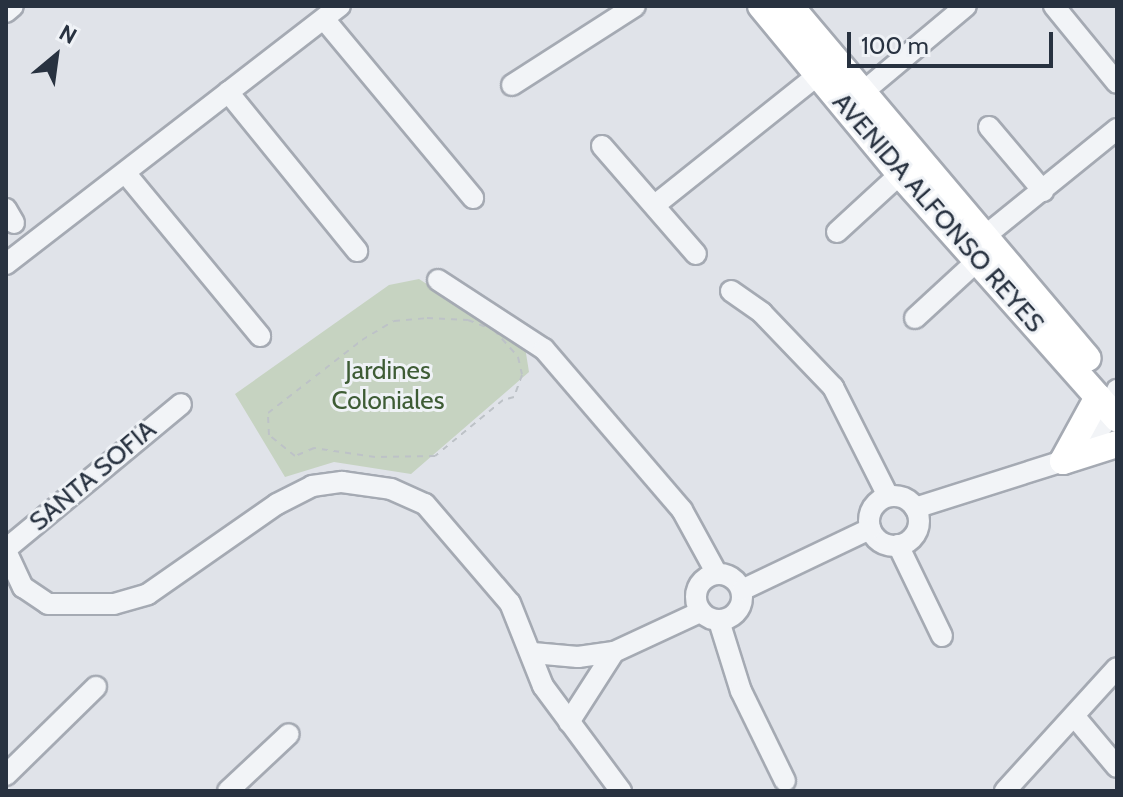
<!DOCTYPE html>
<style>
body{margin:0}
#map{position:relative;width:1123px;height:797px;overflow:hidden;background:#e0e3e9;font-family:Cabin,sans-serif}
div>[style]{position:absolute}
.green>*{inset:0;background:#c6d3c1}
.path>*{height:2px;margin-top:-1px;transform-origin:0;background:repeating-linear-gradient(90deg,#bdc2c7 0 6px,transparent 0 12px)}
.roads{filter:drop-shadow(2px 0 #a5aab3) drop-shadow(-2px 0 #a5aab3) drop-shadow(0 2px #a5aab3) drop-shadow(0 -2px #a5aab3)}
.minor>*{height:20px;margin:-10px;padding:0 10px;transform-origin:10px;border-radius:10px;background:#f2f4f7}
.minor>.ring{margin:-10px;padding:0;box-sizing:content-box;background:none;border:20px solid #f2f4f7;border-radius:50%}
.major>*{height:26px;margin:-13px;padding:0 13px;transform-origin:13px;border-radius:13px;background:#fff}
span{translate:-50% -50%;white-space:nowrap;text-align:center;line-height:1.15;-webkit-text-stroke:6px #eff2f6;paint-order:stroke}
.street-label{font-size:26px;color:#283240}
.park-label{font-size:26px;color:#3e5c35}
.frame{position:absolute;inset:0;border:8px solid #283240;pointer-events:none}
.north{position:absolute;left:16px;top:16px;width:80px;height:80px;-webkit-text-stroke:6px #eff2f6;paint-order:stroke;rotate:29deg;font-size:22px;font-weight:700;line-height:32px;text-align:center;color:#283240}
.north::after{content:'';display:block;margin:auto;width:28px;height:36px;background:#283240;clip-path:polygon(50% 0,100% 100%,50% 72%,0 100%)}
.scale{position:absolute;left:847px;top:32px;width:206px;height:36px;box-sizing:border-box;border:4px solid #283240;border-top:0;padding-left:10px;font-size:24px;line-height:28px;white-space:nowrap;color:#283240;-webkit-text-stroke:6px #eff2f6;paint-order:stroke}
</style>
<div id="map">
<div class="green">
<i style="clip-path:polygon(419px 279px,525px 347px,529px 372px,411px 474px,334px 462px,285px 477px,235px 394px,389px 285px)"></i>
</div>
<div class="path">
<i style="left:427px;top:318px;width:41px;rotate:2.8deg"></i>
<i style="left:468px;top:320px;width:28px;rotate:21deg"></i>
<i style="left:494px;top:330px;width:36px;rotate:48deg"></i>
<i style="left:518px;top:357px;width:18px;rotate:77deg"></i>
<i style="left:522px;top:375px;width:23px;rotate:110deg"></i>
<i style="left:514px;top:397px;width:11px;rotate:165deg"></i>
<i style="left:503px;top:400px;width:88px;rotate:140.5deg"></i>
<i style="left:435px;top:456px;width:60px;rotate:179deg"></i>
<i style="left:375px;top:457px;width:62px;rotate:-171.6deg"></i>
<i style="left:314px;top:448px;width:21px;rotate:157deg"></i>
<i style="left:295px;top:456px;width:33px;rotate:-141deg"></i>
<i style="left:269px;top:435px;width:22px;rotate:-93deg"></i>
<i style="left:268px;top:413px;width:119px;rotate:-37.8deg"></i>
<i style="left:362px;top:340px;width:37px;rotate:-31deg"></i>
<i style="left:394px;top:321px;width:33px;rotate:-5deg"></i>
</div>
<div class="roads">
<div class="minor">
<i style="left:1054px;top:6px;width:99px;rotate:50.7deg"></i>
<i style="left:6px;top:12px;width:9px;rotate:-41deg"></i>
<i style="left:324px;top:19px;width:233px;rotate:50.2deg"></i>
<i style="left:512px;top:85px;width:146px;rotate:-32.7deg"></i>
<i style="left:228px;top:92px;width:205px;rotate:50.9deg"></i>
<i style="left:863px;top:92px;width:134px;rotate:-39.9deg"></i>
<i style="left:989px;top:127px;width:84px;rotate:49.8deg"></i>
<i style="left:602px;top:146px;width:143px;rotate:49deg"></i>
<i style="left:127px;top:175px;width:209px;rotate:50.4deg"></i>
<i style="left:655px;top:205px;width:208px;rotate:-38.6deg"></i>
<i style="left:6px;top:209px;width:16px;rotate:60deg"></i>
<i style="left:837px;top:232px;width:86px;rotate:-42.6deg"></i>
<i style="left:985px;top:236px;width:170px;rotate:-39deg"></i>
<i style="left:6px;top:264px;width:422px;rotate:-37.7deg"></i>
<i style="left:438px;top:280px;width:126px;rotate:33.1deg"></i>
<i style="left:544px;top:349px;width:212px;rotate:49.4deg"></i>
<i style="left:682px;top:510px;width:73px;rotate:61.3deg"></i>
<i style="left:731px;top:291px;width:38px;rotate:35deg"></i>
<i style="left:762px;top:313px;width:103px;rotate:46.2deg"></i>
<i style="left:833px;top:387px;width:122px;rotate:63.2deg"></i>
<i style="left:915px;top:318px;width:84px;rotate:-42.6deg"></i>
<i class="ring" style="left:869px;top:496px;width:30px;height:30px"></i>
<i style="left:915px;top:508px;width:155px;rotate:-17.6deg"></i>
<i style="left:1063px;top:461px;width:54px;rotate:-42deg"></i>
<i style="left:1103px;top:425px;width:38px;rotate:-68deg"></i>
<i style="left:898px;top:545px;width:101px;rotate:64.2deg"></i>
<i style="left:6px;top:549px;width:227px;rotate:-39.6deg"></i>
<i style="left:6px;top:551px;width:40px;rotate:65deg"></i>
<i style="left:23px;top:587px;width:30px;rotate:34deg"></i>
<i style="left:48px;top:604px;width:66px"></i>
<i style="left:114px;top:604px;width:35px;rotate:-16deg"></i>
<i style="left:148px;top:594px;width:157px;rotate:-34.9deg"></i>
<i style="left:277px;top:504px;width:39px;rotate:-27deg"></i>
<i style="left:312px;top:486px;width:30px;rotate:-8deg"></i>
<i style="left:342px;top:482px;width:49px;rotate:8.1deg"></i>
<i style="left:391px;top:489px;width:37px;rotate:24deg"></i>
<i style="left:425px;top:504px;width:130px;rotate:49.4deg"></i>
<i style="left:510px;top:603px;width:89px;rotate:68.3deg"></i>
<i style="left:543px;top:686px;width:131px;rotate:53.4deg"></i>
<i class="ring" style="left:696px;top:574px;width:26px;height:26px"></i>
<i style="left:742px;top:590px;width:142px;rotate:-25.5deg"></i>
<i style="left:719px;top:621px;width:73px;rotate:72.6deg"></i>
<i style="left:741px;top:691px;width:100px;rotate:63.9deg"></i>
<i style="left:533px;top:653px;width:45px;rotate:5.1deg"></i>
<i style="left:578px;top:657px;width:36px;rotate:-8deg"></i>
<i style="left:614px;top:652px;width:95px;rotate:-24.9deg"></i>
<i style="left:1075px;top:717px;width:65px;rotate:50deg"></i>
<i style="left:569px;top:722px;width:83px;rotate:-57.3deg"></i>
<i style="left:6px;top:775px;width:126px;rotate:-44.4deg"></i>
<i style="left:228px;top:791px;width:83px;rotate:-43.1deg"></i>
<i style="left:1005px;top:791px;width:166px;rotate:-47.7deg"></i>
</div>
<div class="major">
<i style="left:761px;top:6px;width:218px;rotate:50.4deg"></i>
<i style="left:900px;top:174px;width:327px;rotate:48.4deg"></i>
<i style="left:790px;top:6px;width:461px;rotate:49.8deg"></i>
<i style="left:1063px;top:461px;width:73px;rotate:-61.3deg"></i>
<i style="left:1063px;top:461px;width:57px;rotate:-17.5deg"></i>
</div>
</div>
<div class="street-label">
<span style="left:938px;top:213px;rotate:49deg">AVENIDA ALFONSO REYES</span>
<span style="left:93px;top:476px;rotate:-40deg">SANTA SOFIA</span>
</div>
<div class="park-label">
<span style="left:388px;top:386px">Jardines<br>Coloniales</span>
</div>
<div class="frame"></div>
<div class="north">N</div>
<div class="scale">100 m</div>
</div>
